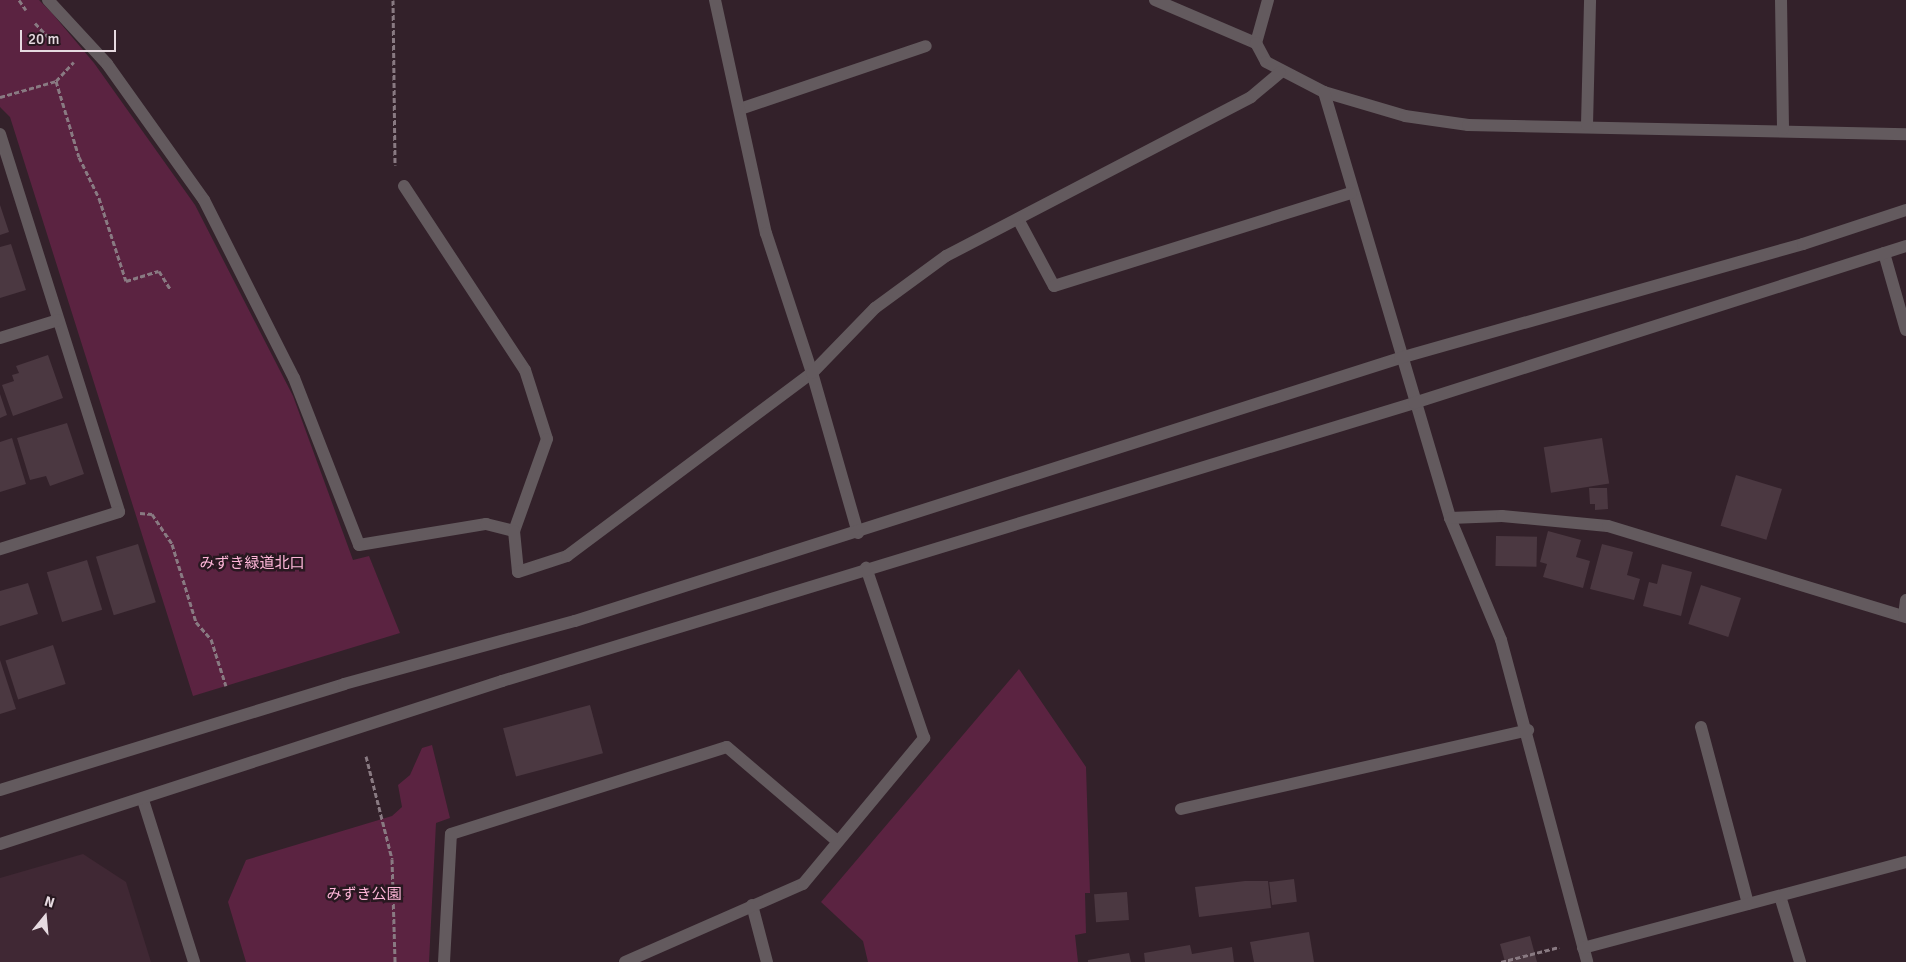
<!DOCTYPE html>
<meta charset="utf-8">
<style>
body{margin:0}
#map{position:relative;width:1906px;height:962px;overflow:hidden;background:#33212a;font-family:Signika,"Noto Sans JP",sans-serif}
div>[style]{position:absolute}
.built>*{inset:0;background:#402834}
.green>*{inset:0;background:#5b2341}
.building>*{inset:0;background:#4b3841;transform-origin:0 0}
.path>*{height:3px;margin-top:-1.5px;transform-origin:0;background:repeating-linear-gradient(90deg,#897a82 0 5px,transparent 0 7.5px)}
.service>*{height:12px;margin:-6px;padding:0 6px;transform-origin:6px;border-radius:6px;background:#635a5e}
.minor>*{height:12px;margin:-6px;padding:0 6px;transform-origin:6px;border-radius:6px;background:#635a5e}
.tertiary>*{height:12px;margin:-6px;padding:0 6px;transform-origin:6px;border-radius:6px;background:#635a5e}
span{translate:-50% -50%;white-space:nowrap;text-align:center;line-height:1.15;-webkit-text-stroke:5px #281820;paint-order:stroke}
.park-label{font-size:15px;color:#feb6d8}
.north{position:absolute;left:20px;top:892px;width:50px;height:50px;-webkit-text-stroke:4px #281820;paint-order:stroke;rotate:17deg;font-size:14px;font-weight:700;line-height:20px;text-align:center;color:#e6dae0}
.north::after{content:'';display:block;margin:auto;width:18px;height:22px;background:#e6dae0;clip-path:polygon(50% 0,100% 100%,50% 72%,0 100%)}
.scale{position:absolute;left:20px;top:30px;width:96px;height:22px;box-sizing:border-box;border:2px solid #e6dae0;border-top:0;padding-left:6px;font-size:15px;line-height:18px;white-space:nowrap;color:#e6dae0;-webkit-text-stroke:4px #281820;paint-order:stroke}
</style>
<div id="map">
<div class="built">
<i style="clip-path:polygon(83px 854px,126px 882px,151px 962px,0 962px,0 878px)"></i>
</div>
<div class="green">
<i style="clip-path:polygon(0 0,39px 0,51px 12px,94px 63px,195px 205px,293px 396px,353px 560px,369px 556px,400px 633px,193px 696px,10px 117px,0 107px)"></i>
<i style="clip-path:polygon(1019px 669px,1086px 767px,1090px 893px,1085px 893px,1086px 933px,1075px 935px,1078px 962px,868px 962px,863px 941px,821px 902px)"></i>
<i style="clip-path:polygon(432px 745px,450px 818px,436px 823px,429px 962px,246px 962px,228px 902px,246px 860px,392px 816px,402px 807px,398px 785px,410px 775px,422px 748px)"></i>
</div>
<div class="building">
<i style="clip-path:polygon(0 205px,9px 232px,0 235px)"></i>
<i style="clip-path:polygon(11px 244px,26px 290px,0 298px,0 247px)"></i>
<i style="clip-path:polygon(48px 355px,63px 398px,13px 416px,2px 385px,14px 381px,12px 375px,19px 373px,16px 366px)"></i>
<i style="clip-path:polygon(0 394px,7px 415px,0 418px)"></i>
<i style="clip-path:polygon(67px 423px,84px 474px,50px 486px,46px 476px,30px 480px,17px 438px)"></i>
<i style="clip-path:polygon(12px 438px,26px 484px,0 492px,0 442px)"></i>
<i style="left:1602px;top:438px;width:46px;height:59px;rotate:81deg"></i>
<i style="left:1736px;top:475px;width:48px;height:53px;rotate:17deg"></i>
<i style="clip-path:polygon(1589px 488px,1607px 488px,1608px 509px,1595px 510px,1595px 504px,1590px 504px)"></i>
<i style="clip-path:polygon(1548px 531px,1581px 540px,1576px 557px,1590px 561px,1583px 588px,1543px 577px,1547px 564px,1540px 562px)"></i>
<i style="left:1496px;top:536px;width:41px;height:30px;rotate:1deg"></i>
<i style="left:138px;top:544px;width:61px;height:44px;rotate:73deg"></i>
<i style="clip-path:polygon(1602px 544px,1633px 552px,1627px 575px,1640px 579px,1634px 600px,1590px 589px)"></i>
<i style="left:87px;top:560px;width:52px;height:42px;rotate:73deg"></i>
<i style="clip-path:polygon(1662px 564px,1692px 572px,1681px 616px,1643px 606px,1649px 582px,1657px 584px)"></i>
<i style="clip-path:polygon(28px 583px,38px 614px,0 626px,0 591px)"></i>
<i style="left:1701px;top:585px;width:42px;height:41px;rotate:18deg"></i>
<i style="left:53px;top:645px;width:41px;height:50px;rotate:72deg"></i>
<i style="clip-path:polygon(0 660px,16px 709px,0 714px)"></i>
<i style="left:590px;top:705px;width:50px;height:90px;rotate:75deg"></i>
<i style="left:1294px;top:879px;width:23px;height:25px;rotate:83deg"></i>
<i style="clip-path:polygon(1245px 881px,1268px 881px,1271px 908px,1199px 917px,1195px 887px)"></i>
<i style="left:1127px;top:892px;width:28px;height:33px;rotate:86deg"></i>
<i style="clip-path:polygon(1309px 932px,1314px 962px,1254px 962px,1250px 942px)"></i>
<i style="clip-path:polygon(1530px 936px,1537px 962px,1505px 962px,1500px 944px)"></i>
<i style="clip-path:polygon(1190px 945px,1192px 954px,1232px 947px,1234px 962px,1145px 962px,1144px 953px)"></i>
<i style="clip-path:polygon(1129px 953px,1131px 962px,1088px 962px,1088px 960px)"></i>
</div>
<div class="path">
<i style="left:19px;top:0;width:12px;rotate:55deg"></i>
<i style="left:393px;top:0;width:165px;rotate:89.3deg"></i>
<i style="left:35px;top:23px;width:23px;rotate:47deg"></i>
<i style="left:56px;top:81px;width:79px;rotate:73.2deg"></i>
<i style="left:79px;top:157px;width:46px;rotate:64deg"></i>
<i style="left:99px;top:198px;width:87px;rotate:72deg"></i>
<i style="left:126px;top:281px;width:34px;rotate:-17deg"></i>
<i style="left:159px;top:271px;width:22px;rotate:58deg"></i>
<i style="left:0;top:97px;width:58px;rotate:-15.9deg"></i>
<i style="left:56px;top:81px;width:26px;rotate:-47deg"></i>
<i style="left:140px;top:513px;width:12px;rotate:5deg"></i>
<i style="left:152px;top:514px;width:36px;rotate:56deg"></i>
<i style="left:172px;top:544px;width:82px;rotate:72.9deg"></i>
<i style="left:196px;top:622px;width:23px;rotate:49deg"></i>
<i style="left:211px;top:639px;width:49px;rotate:72.3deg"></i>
<i style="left:366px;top:756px;width:106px;rotate:75.8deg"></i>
<i style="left:392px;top:859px;width:103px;rotate:88.3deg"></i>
<i style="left:1501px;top:962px;width:60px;rotate:-14.5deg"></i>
</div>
<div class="service">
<i style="left:48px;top:0;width:87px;rotate:47.3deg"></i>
<i style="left:107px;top:64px;width:167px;rotate:54.5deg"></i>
<i style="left:204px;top:200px;width:199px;rotate:63.2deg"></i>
<i style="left:294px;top:378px;width:179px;rotate:68.7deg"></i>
<i style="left:359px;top:545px;width:129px;rotate:-9.4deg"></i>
<i style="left:486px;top:524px;width:29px;rotate:14deg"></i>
<i style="left:740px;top:109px;width:196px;rotate:-18.7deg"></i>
<i style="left:404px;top:186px;width:220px;rotate:56.7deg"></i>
<i style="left:525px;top:370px;width:72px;rotate:72.3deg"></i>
<i style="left:547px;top:439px;width:98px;rotate:109.7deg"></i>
<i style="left:514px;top:531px;width:41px;rotate:84.4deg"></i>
<i style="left:518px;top:572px;width:52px;rotate:-18.1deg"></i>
<i style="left:567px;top:556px;width:306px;rotate:-36.8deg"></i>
<i style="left:1701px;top:727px;width:183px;rotate:75.1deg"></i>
<i style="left:1181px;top:809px;width:356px;rotate:-12.8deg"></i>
<i style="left:1780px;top:896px;width:69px;rotate:73.1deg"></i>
</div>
<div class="minor">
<i style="left:715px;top:0;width:239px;rotate:77.7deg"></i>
<i style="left:766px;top:233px;width:147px;rotate:71.8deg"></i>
<i style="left:1155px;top:0;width:110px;rotate:23.1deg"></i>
<i style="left:1268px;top:0;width:45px;rotate:105.6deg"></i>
<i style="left:1256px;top:43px;width:21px;rotate:62deg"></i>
<i style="left:1266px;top:62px;width:65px;rotate:27.3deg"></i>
<i style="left:1324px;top:92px;width:84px;rotate:16.5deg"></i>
<i style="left:1405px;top:116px;width:64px;rotate:8.1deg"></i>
<i style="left:1468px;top:125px;width:438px;rotate:1.2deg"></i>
<i style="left:1781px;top:0;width:129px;rotate:89.1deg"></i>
<i style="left:1324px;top:92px;width:444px;rotate:73.5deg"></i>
<i style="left:1450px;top:518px;width:132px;rotate:67.3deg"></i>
<i style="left:1501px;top:640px;width:333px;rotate:75deg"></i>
<i style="left:1587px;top:125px;width:125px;rotate:-88.6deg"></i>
<i style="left:0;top:134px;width:396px;rotate:72.5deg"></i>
<i style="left:119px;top:512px;width:125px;rotate:162.7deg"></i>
<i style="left:1018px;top:219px;width:76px;rotate:61.8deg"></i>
<i style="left:1054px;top:286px;width:311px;rotate:-17.4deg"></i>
<i style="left:1884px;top:253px;width:80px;rotate:74.1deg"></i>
<i style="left:0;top:338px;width:61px;rotate:-17.2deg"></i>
<i style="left:1450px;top:518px;width:52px;rotate:-2.2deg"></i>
<i style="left:1502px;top:516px;width:106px;rotate:5.4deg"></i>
<i style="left:1608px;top:526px;width:312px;rotate:17deg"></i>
<i style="left:858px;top:533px;width:166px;rotate:-106deg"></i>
<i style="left:812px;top:373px;width:91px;rotate:-45.9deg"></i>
<i style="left:875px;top:308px;width:88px;rotate:-36.2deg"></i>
<i style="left:946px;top:256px;width:344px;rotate:-27.5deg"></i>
<i style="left:1251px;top:97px;width:38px;rotate:-40deg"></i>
<i style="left:1904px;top:616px;width:16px;rotate:-83deg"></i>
<i style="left:752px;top:905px;width:59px;rotate:75.3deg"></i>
<i style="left:1583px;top:948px;width:334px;rotate:-14.9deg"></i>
<i style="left:444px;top:962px;width:128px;rotate:-86.9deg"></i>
<i style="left:451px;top:834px;width:289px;rotate:-17.5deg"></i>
<i style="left:727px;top:747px;width:145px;rotate:40.5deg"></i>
<i style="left:625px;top:962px;width:194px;rotate:-23.7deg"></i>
<i style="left:803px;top:884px;width:190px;rotate:-50.3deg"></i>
<i style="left:924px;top:738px;width:180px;rotate:-108.8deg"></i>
</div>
<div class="tertiary">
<i style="left:0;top:790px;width:360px;rotate:-17.1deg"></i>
<i style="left:344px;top:684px;width:239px;rotate:-15.3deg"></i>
<i style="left:575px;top:621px;width:866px;rotate:-17.68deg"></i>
<i style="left:1400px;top:358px;width:419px;rotate:-15.8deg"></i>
<i style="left:1803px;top:244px;width:108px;rotate:-18.3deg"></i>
<i style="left:143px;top:800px;width:170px;rotate:72.5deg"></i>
<i style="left:0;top:844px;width:528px;rotate:-17.99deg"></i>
<i style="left:502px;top:681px;width:953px;rotate:-16.95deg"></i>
<i style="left:1414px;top:403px;width:516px;rotate:-17.7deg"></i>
</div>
<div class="park-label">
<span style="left:252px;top:564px">みずき緑道北口</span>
<span style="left:364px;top:895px">みずき公園</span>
</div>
<div class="north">N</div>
<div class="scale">20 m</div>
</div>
